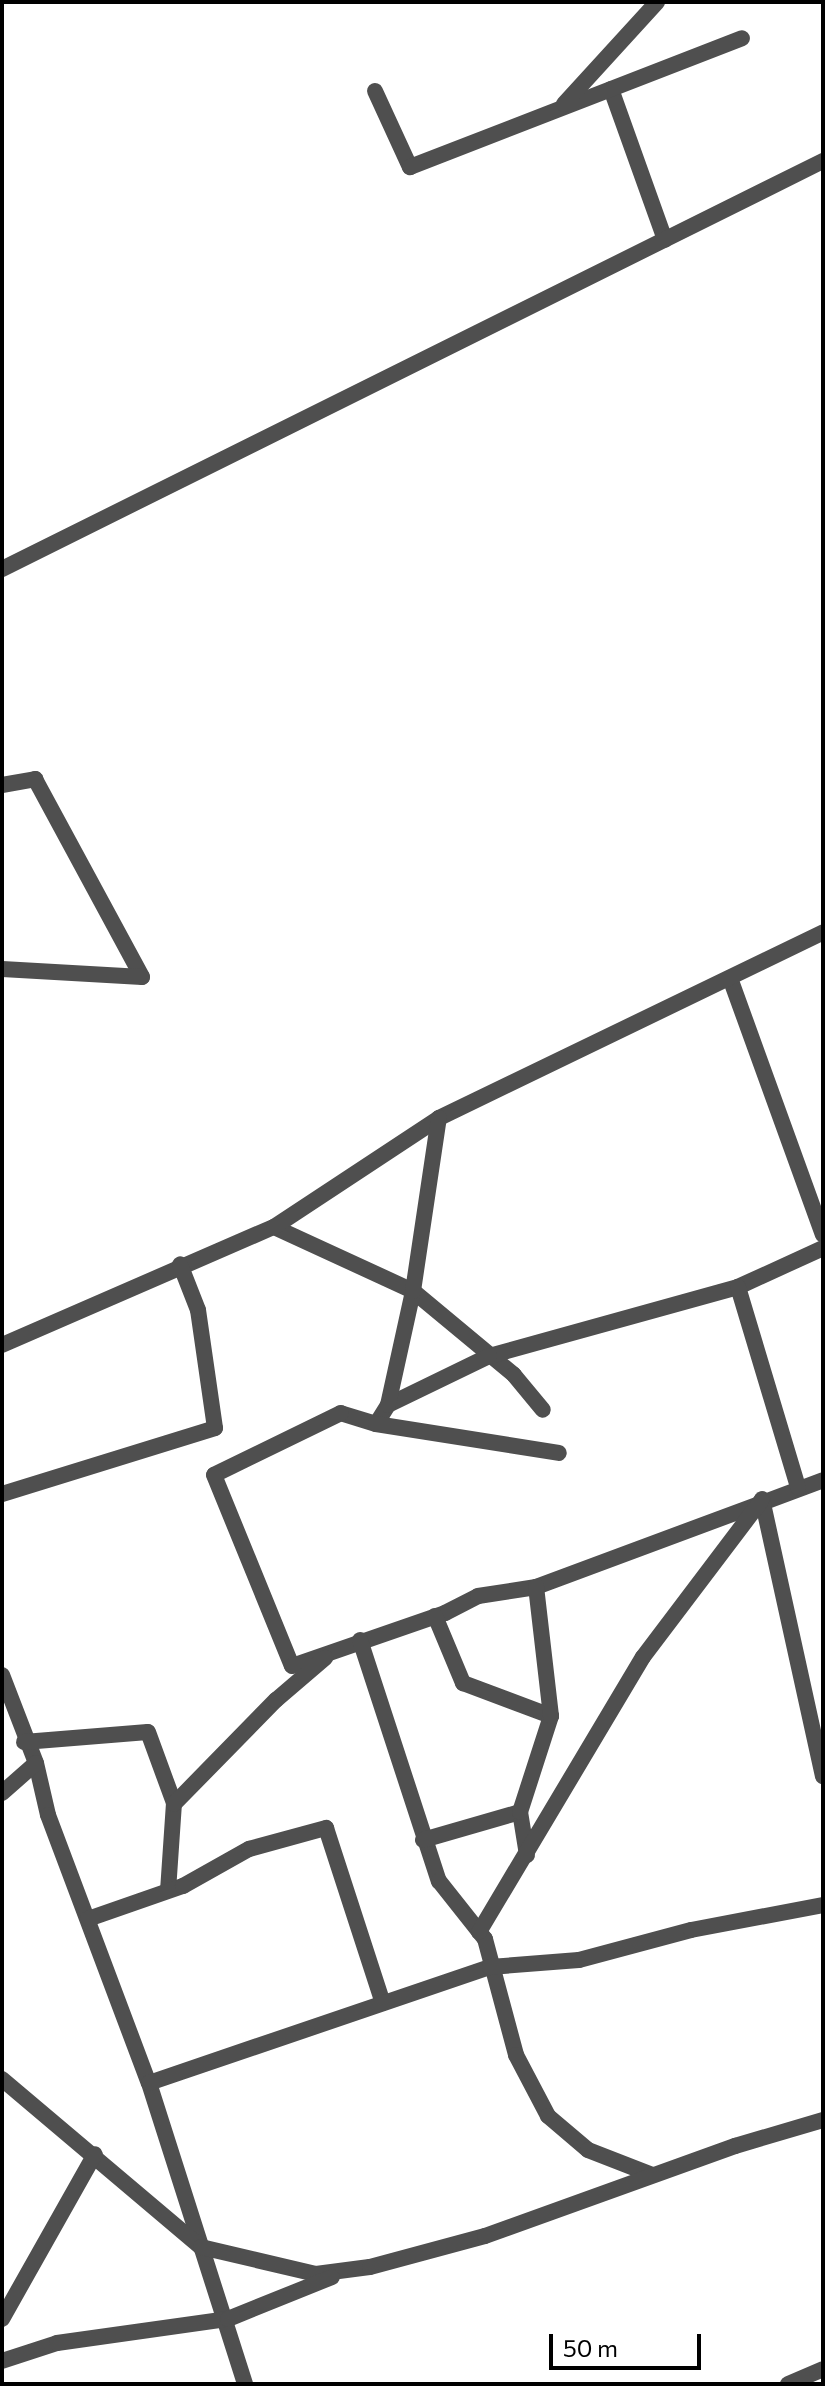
<!DOCTYPE html>
<style>
body{margin:0}
#map{position:relative;width:825px;height:2386px;overflow:hidden;background:#fff;font-family:Commissioner,sans-serif}
div>[style]{position:absolute}
.street>*{height:16px;margin:-8px;padding:0 8px;transform-origin:8px;border-radius:8px;background:#4f4f4f}
span{translate:-50% -50%;white-space:nowrap;text-align:center;line-height:1.15;-webkit-text-stroke:6px #fff;paint-order:stroke}
.frame{position:absolute;inset:0;border:4px solid #000;pointer-events:none}
.scale{position:absolute;left:549px;top:2334px;width:152px;height:36px;box-sizing:border-box;border:4px solid #000;border-top:0;padding-left:10px;font-size:24px;line-height:28px;white-space:nowrap;color:#000;-webkit-text-stroke:6px #fff;paint-order:stroke}
</style>
<div id="map">
<div class="street">
<i style="left:611px;top:89px;width:160px;rotate:70.3deg"></i>
<i style="left:375px;top:91px;width:84px;rotate:65.3deg"></i>
<i style="left:410px;top:167px;width:356px;rotate:-21.2deg"></i>
<i style="left:564px;top:104px;width:138px;rotate:-47.6deg"></i>
<i style="left:2px;top:569px;width:917px;rotate:-26.43deg"></i>
<i style="left:2px;top:785px;width:34px;rotate:-10deg"></i>
<i style="left:35px;top:779px;width:225px;rotate:61.6deg"></i>
<i style="left:142px;top:977px;width:140px;rotate:-176.7deg"></i>
<i style="left:730px;top:978px;width:273px;rotate:70.1deg"></i>
<i style="left:274px;top:1227px;width:153px;rotate:24.7deg"></i>
<i style="left:413px;top:1291px;width:131px;rotate:39.7deg"></i>
<i style="left:514px;top:1375px;width:45px;rotate:50.4deg"></i>
<i style="left:823px;top:1248px;width:94px;rotate:155.4deg"></i>
<i style="left:738px;top:1287px;width:258px;rotate:164.5deg"></i>
<i style="left:489px;top:1356px;width:112px;rotate:154.1deg"></i>
<i style="left:388px;top:1405px;width:22px;rotate:122deg"></i>
<i style="left:376px;top:1424px;width:37px;rotate:-163deg"></i>
<i style="left:341px;top:1413px;width:141px;rotate:154deg"></i>
<i style="left:214px;top:1475px;width:206px;rotate:67.8deg"></i>
<i style="left:292px;top:1666px;width:162px;rotate:-19.1deg"></i>
<i style="left:445px;top:1613px;width:37px;rotate:-27deg"></i>
<i style="left:478px;top:1596px;width:59px;rotate:-8.8deg"></i>
<i style="left:536px;top:1587px;width:306px;rotate:-20.4deg"></i>
<i style="left:738px;top:1287px;width:209px;rotate:73.3deg"></i>
<i style="left:2px;top:1345px;width:296px;rotate:-23.5deg"></i>
<i style="left:274px;top:1227px;width:198px;rotate:-33.4deg"></i>
<i style="left:439px;top:1118px;width:427px;rotate:-25.8deg"></i>
<i style="left:388px;top:1405px;width:117px;rotate:-77.6deg"></i>
<i style="left:413px;top:1291px;width:175px;rotate:-81.5deg"></i>
<i style="left:376px;top:1424px;width:185px;rotate:9deg"></i>
<i style="left:2px;top:1494px;width:223px;rotate:-17.2deg"></i>
<i style="left:215px;top:1428px;width:119px;rotate:-98.2deg"></i>
<i style="left:198px;top:1310px;width:49px;rotate:-111.4deg"></i>
<i style="left:762px;top:1499px;width:284px;rotate:77.6deg"></i>
<i style="left:435px;top:1616px;width:73px;rotate:67.3deg"></i>
<i style="left:463px;top:1683px;width:94px;rotate:20.6deg"></i>
<i style="left:360px;top:1640px;width:254px;rotate:71.9deg"></i>
<i style="left:439px;top:1881px;width:74px;rotate:51.6deg"></i>
<i style="left:485px;top:1939px;width:120px;rotate:75deg"></i>
<i style="left:516px;top:2055px;width:69px;rotate:62.3deg"></i>
<i style="left:548px;top:2116px;width:52px;rotate:40.4deg"></i>
<i style="left:588px;top:2150px;width:69px;rotate:21.3deg"></i>
<i style="left:2px;top:1675px;width:94px;rotate:68.9deg"></i>
<i style="left:36px;top:1763px;width:53px;rotate:77deg"></i>
<i style="left:48px;top:1815px;width:286px;rotate:69.4deg"></i>
<i style="left:149px;top:2083px;width:316px;rotate:72.3deg"></i>
<i style="left:24px;top:1742px;width:124px;rotate:-4.6deg"></i>
<i style="left:148px;top:1732px;width:76px;rotate:69.9deg"></i>
<i style="left:174px;top:1803px;width:87px;rotate:93.9deg"></i>
<i style="left:2px;top:1793px;width:45px;rotate:-41.4deg"></i>
<i style="left:174px;top:1804px;width:146px;rotate:-45.6deg"></i>
<i style="left:276px;top:1700px;width:65px;rotate:-40.6deg"></i>
<i style="left:423px;top:1840px;width:101px;rotate:-16.1deg"></i>
<i style="left:527px;top:1855px;width:44px;rotate:-99.2deg"></i>
<i style="left:520px;top:1812px;width:101px;rotate:-72.1deg"></i>
<i style="left:551px;top:1716px;width:130px;rotate:-96.6deg"></i>
<i style="left:88px;top:1919px;width:101px;rotate:-19.2deg"></i>
<i style="left:183px;top:1886px;width:76px;rotate:-29.3deg"></i>
<i style="left:249px;top:1849px;width:80px;rotate:-15.3deg"></i>
<i style="left:326px;top:1828px;width:184px;rotate:72deg"></i>
<i style="left:479px;top:1932px;width:320px;rotate:-59.2deg"></i>
<i style="left:643px;top:1657px;width:196px;rotate:-52.9deg"></i>
<i style="left:2px;top:2079px;width:260px;rotate:40.2deg"></i>
<i style="left:201px;top:2247px;width:118px;rotate:13.2deg"></i>
<i style="left:316px;top:2274px;width:54px;rotate:-7.4deg"></i>
<i style="left:370px;top:2267px;width:119px;rotate:-15.1deg"></i>
<i style="left:485px;top:2236px;width:266px;rotate:-19.8deg"></i>
<i style="left:735px;top:2146px;width:92px;rotate:-16.5deg"></i>
<i style="left:149px;top:2083px;width:360px;rotate:-18.8deg"></i>
<i style="left:490px;top:1967px;width:89px;rotate:-4.5deg"></i>
<i style="left:579px;top:1960px;width:116px;rotate:-15deg"></i>
<i style="left:691px;top:1930px;width:134px;rotate:-10.7deg"></i>
<i style="left:2px;top:2319px;width:189px;rotate:-60.6deg"></i>
<i style="left:2px;top:2361px;width:58px;rotate:-18.1deg"></i>
<i style="left:57px;top:2343px;width:173px;rotate:-8deg"></i>
<i style="left:228px;top:2319px;width:112px;rotate:-22deg"></i>
<i style="left:788px;top:2384px;width:38px;rotate:-23deg"></i>
</div>
<div class="frame"></div>
<div class="scale">50 m</div>
</div>
